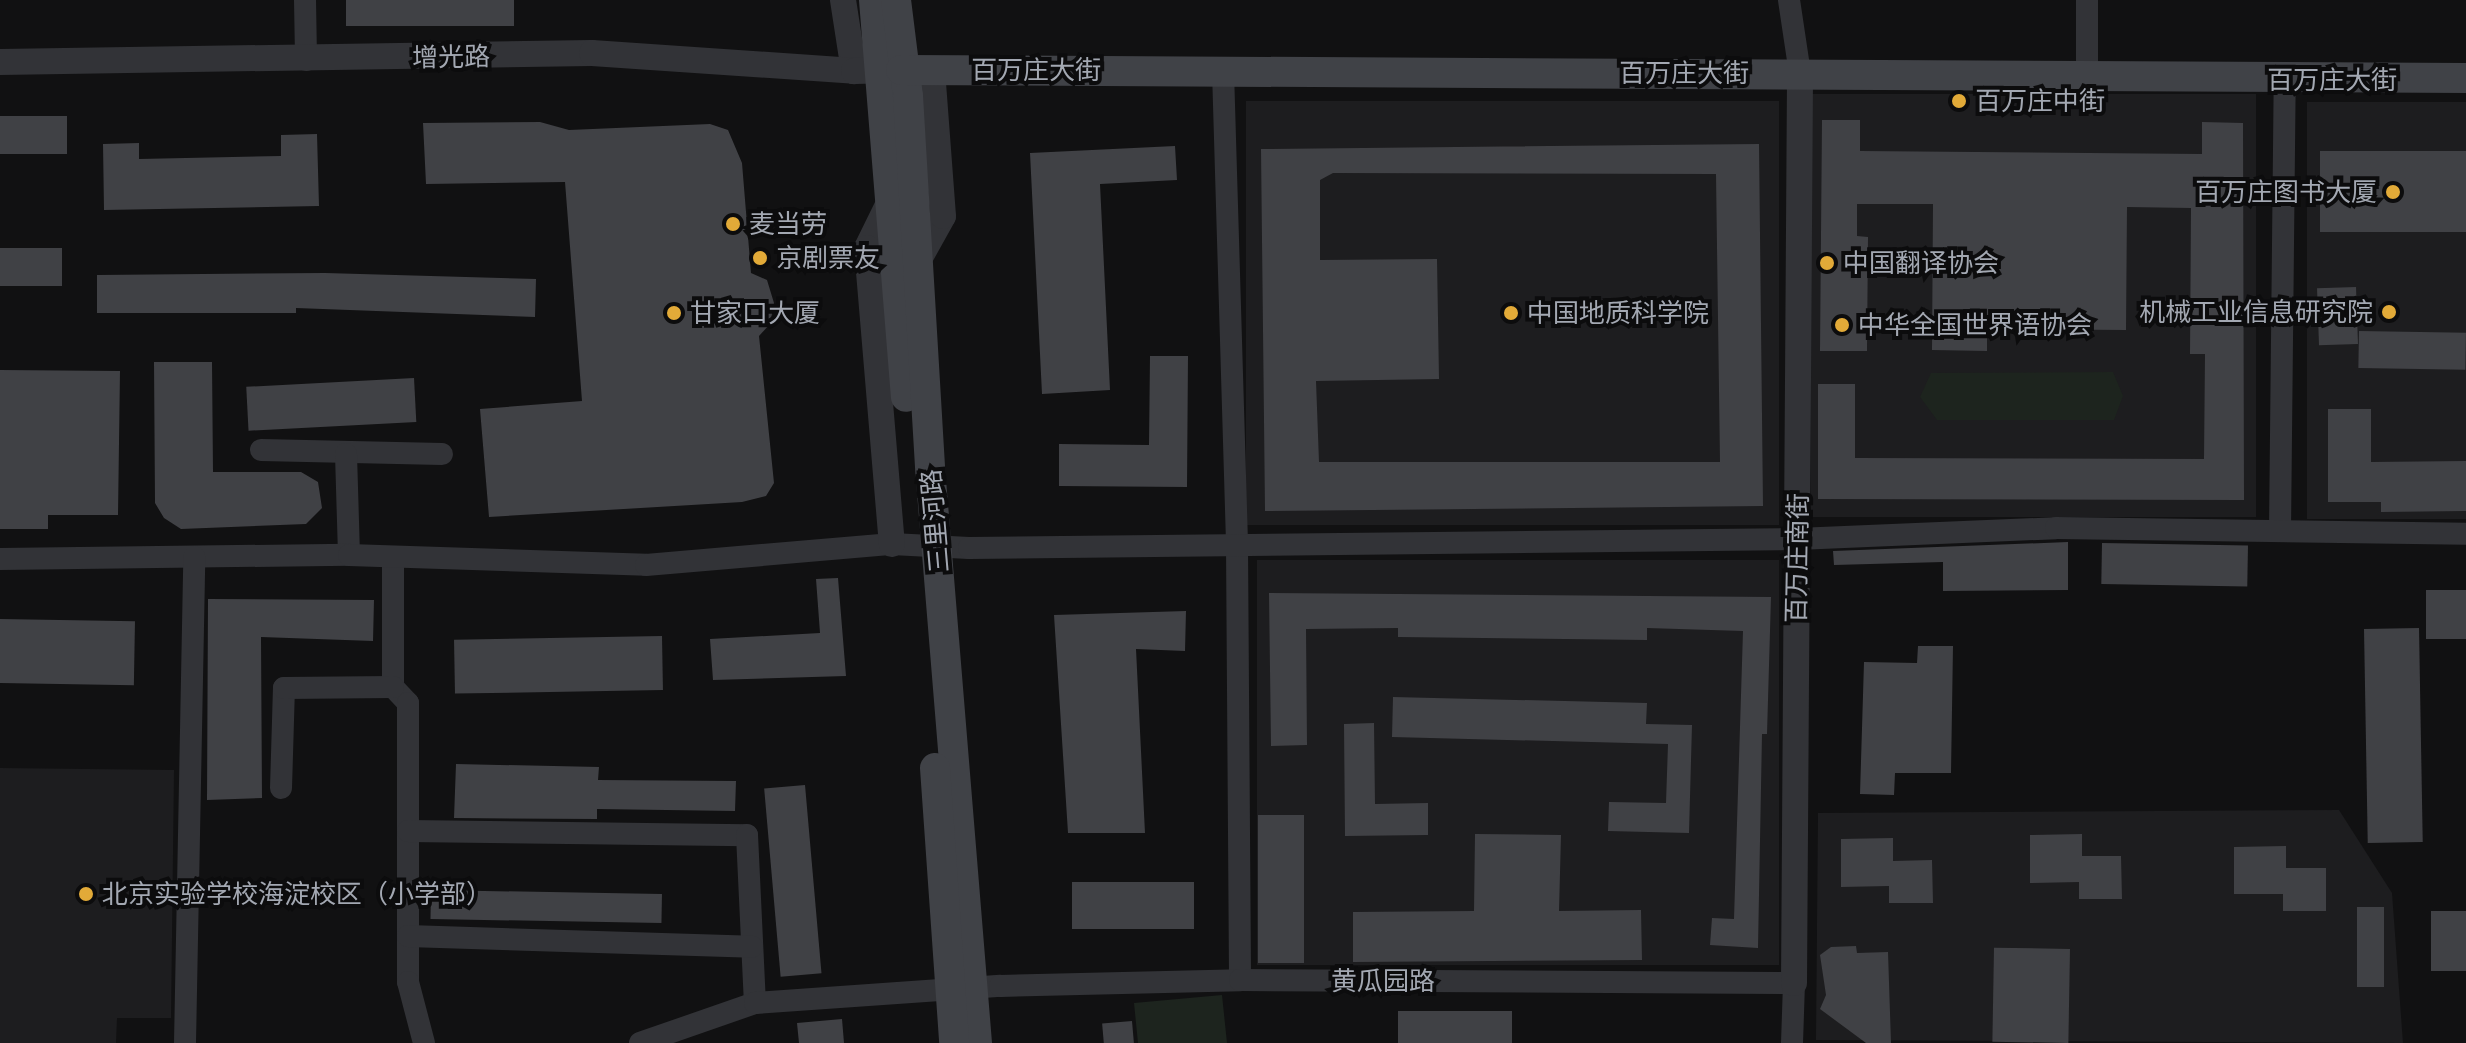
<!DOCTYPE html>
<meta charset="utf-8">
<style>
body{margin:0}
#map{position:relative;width:2466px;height:1043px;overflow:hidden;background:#111112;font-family:"Archivo Narrow","Noto Sans SC",sans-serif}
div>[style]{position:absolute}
.built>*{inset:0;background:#1d1d1f;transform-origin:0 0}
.green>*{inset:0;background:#1d241e}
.building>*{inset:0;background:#404145;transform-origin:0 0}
.minor>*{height:22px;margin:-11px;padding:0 11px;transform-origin:11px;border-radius:11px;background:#323337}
.tertiary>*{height:26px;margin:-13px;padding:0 13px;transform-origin:13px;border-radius:13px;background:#323337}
.secondary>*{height:30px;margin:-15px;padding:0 15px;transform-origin:15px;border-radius:15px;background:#404247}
.dots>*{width:22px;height:22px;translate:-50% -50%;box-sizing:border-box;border:4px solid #0c0c0d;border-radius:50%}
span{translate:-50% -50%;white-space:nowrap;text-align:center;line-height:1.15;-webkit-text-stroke:8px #0c0c0d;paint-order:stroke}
.street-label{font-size:26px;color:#a3a8b2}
.poi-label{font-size:26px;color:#a3a8b2}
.left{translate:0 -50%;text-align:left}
.right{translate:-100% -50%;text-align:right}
</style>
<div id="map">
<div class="built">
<i style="left:2256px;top:94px;width:423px;height:445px;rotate:90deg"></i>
<i style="left:1779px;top:101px;width:424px;height:533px;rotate:90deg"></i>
<i style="left:2466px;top:102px;width:417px;height:159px;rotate:90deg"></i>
<i style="left:1779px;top:560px;width:405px;height:522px;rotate:90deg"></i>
<i style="clip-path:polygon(0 768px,174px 770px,171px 1018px,117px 1018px,116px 1043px,0 1043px)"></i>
<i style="clip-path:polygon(2339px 810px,2392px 893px,2403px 1043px,1816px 1040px,1818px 813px)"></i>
</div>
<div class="green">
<i style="clip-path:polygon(2113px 372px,2123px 396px,2114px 420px,1937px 420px,1920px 397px,1931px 373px)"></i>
<i style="clip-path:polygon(1222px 995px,1227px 1043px,1138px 1043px,1134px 1003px)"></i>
</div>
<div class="building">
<i style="left:346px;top:0;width:168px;height:26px"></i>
<i style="left:0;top:116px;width:67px;height:38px"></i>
<i style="clip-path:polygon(1822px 120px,1860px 120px,1860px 151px,2202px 154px,2202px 122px,2243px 123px,2244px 500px,1818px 499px,1818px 384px,1855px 384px,1855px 458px,2204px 459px,2205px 354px,2190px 354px,2191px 208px,2127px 207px,2126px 330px,1987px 329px,1987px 351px,1932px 350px,1933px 204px,1857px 204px,1857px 236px,1868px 237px,1867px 351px,1820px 351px)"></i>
<i style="clip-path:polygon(540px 122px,569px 130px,710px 124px,728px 130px,742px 163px,751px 273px,767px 280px,774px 303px,770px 324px,759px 336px,774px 483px,766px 496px,742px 502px,489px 517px,480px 409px,582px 401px,565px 182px,426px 184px,423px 123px)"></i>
<i style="clip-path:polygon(317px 134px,319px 206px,104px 210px,103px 144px,139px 143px,139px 159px,281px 156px,281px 135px)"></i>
<i style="clip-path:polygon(evenodd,1759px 144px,1763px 506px,1265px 511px,1261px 149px,1759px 144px,1333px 173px,1716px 174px,1720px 462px,1319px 462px,1316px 381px,1439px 379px,1437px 259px,1320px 260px,1320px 180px,1333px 173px)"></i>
<i style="clip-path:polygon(1175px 146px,1177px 180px,1100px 184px,1110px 390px,1042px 394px,1030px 153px)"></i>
<i style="left:2320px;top:151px;width:146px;height:81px"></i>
<i style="left:0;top:248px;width:62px;height:38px"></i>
<i style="clip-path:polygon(325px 273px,536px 279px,535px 317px,296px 308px,296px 313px,97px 313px,97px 275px)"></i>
<i style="left:2356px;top:287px;width:57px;height:39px;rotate:88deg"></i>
<i style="left:2359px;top:331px;width:107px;height:37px;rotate:1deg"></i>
<i style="clip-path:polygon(1150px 356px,1188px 356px,1187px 487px,1059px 486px,1059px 444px,1149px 445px)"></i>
<i style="clip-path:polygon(154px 362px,212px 362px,213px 472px,301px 472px,318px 482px,322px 508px,306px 524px,181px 529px,164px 518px,155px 503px)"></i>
<i style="clip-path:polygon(0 370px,120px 371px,118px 515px,48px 515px,48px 529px,0 529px)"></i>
<i style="left:414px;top:378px;width:44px;height:168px;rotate:87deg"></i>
<i style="clip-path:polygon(2328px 409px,2371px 409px,2371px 462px,2466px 461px,2466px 511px,2381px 512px,2381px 502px,2328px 502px)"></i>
<i style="clip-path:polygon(2068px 542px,2068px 590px,1943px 591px,1943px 562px,1834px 565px,1833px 551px)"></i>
<i style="left:2102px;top:543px;width:146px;height:41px;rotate:1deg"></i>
<i style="clip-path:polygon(838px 578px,846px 676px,713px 680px,710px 639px,820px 633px,816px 579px)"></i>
<i style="left:2426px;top:590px;width:40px;height:49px"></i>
<i style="clip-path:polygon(1269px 593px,1771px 597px,1767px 734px,1762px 734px,1758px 948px,1710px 945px,1712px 918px,1734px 919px,1743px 631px,1647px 628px,1647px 640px,1398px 637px,1398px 628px,1306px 629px,1307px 745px,1271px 746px)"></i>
<i style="clip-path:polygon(208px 599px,374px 600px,373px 641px,261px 637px,262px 798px,207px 800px)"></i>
<i style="clip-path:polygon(1186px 611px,1185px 651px,1136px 649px,1145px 833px,1068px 833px,1054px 615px)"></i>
<i style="left:0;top:619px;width:135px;height:64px;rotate:1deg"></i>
<i style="left:2419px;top:628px;width:214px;height:55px;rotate:89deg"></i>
<i style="left:662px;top:636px;width:54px;height:208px;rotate:89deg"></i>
<i style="clip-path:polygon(1918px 646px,1953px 646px,1951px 773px,1895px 773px,1894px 795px,1860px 794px,1864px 662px,1917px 663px)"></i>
<i style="clip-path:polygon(1393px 697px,1647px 703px,1646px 724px,1692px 725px,1689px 833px,1608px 831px,1609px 802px,1666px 803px,1668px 744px,1392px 737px)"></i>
<i style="clip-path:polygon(1374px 723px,1375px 804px,1428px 803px,1428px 835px,1345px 836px,1344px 724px)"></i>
<i style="clip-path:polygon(456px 764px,599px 767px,598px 780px,736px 781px,735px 811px,597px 809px,597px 819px,454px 818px)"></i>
<i style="left:805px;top:785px;width:189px;height:41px;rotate:85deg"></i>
<i style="left:1258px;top:815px;width:46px;height:148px"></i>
<i style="clip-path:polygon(1475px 834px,1561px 835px,1559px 911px,1641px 910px,1642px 960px,1353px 962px,1353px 912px,1474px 911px)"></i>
<i style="clip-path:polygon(2082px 834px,2082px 856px,2121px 856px,2122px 899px,2079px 899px,2079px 882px,2030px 883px,2030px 835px)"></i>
<i style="clip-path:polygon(1893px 838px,1893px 861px,1932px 860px,1933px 903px,1889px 903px,1889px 886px,1841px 887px,1841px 839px)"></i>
<i style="clip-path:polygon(2286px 846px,2286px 868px,2326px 868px,2326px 911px,2283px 911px,2283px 894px,2234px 894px,2234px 847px)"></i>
<i style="left:1072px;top:882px;width:122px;height:47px"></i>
<i style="left:431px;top:890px;width:231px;height:29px;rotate:1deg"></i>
<i style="left:2357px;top:907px;width:27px;height:80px"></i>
<i style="left:2466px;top:911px;width:60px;height:35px;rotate:90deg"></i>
<i style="clip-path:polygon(1856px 946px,1857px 953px,1888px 952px,1891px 1043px,1866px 1043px,1820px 1009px,1826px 995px,1820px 955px,1831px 947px)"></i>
<i style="left:2070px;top:949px;width:94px;height:76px;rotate:91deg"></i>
<i style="left:1512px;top:1011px;width:32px;height:114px;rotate:90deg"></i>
<i style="clip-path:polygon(842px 1019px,844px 1043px,799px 1043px,797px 1023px)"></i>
<i style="left:1132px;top:1021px;width:22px;height:30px;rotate:85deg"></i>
</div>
<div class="minor">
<i style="left:305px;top:0;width:60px;rotate:89deg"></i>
<i style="left:1789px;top:0;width:75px;rotate:81.5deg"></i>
<i style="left:2087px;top:0;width:78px;rotate:90deg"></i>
<i style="left:1223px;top:71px;width:475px;rotate:88.3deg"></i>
<i style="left:1237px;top:546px;width:434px;rotate:89.6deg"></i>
<i style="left:261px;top:450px;width:181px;rotate:1.3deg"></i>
<i style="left:346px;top:454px;width:101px;rotate:88.3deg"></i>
<i style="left:2280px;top:531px;width:450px;rotate:-89.4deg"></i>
<i style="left:393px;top:557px;width:130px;rotate:90deg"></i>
<i style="left:393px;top:687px;width:22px;rotate:47deg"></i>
<i style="left:408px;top:703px;width:279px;rotate:90deg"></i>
<i style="left:408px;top:982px;width:63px;rotate:75.3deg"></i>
<i style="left:0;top:559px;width:349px;rotate:-0.7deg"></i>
<i style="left:349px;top:555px;width:297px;rotate:1.9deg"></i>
<i style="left:646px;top:565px;width:247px;rotate:-4.9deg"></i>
<i style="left:892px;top:544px;width:77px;rotate:3deg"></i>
<i style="left:969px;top:548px;width:828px;rotate:-0.62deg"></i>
<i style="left:1797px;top:539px;width:259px;rotate:-2.4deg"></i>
<i style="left:2056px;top:528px;width:410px;rotate:0.8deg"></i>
<i style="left:281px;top:788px;width:100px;rotate:-88.3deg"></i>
<i style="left:284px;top:688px;width:109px;rotate:-0.5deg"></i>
<i style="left:408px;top:831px;width:339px;rotate:0.7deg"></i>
<i style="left:747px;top:835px;width:168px;rotate:87.3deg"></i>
<i style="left:408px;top:936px;width:344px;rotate:1.8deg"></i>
<i style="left:185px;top:1043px;width:486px;rotate:-88.9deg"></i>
<i style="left:640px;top:1043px;width:122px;rotate:-19.2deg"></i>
<i style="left:755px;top:1003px;width:246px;rotate:-4deg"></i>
<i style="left:1000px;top:986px;width:240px;rotate:-1.4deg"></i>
<i style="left:1240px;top:980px;width:554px;rotate:0.31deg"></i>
<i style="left:1794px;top:983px;width:60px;rotate:91.9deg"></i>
</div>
<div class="tertiary">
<i style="left:843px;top:0;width:72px;rotate:81.2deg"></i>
<i style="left:0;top:62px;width:592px;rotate:-0.87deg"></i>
<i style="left:592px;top:53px;width:263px;rotate:3.9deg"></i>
<i style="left:854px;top:71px;width:44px;rotate:-1.3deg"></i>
<i style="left:890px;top:201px;width:52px;rotate:116.1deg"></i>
<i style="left:867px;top:248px;width:297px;rotate:85.2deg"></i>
<i style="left:918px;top:261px;width:51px;rotate:-60.9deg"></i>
<i style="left:943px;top:216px;width:146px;rotate:-94.3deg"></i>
<i style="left:1794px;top:983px;width:909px;rotate:-89.62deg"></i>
</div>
<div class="secondary">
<i style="left:874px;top:0;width:398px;rotate:85.4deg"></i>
<i style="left:896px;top:0;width:97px;rotate:82.9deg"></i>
<i style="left:908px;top:96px;width:385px;rotate:86.6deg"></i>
<i style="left:931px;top:480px;width:565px;rotate:85.33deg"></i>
<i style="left:901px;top:70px;width:1565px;rotate:0.29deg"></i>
<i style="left:935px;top:768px;width:276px;rotate:86deg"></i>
</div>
<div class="dots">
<i style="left:1959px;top:101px;background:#e2aa38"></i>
<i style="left:2393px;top:192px;background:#e2aa38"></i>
<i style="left:733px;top:224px;background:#e2aa38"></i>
<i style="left:760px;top:258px;background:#e2aa38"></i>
<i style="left:1827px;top:263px;background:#e2aa38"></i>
<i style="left:2389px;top:312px;background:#e2aa38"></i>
<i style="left:674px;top:313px;background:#e2aa38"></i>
<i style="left:1511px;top:313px;background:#e2aa38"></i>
<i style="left:1842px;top:325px;background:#e2aa38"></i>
<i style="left:86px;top:894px;background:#e2aa38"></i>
</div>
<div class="street-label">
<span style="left:451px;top:57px;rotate:-1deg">增光路</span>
<span style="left:1036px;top:70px">百万庄大街</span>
<span style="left:1684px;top:73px">百万庄大街</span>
<span style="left:2332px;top:80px">百万庄大街</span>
<span style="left:935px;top:521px;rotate:-95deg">三里河路</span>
<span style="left:1797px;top:558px;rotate:-89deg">百万庄南街</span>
<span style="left:1383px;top:981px">黄瓜园路</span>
</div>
<div class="poi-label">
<span class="left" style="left:1975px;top:101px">百万庄中街</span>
<span class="right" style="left:2377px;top:192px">百万庄图书大厦</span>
<span class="left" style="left:749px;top:224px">麦当劳</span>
<span class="left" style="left:776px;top:258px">京剧票友</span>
<span class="left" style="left:1843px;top:263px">中国翻译协会</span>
<span class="right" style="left:2373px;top:312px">机械工业信息研究院</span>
<span class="left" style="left:690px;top:313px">甘家口大厦</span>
<span class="left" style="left:1527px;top:313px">中国地质科学院</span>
<span class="left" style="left:1858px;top:325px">中华全国世界语协会</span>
<span class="left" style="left:102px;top:894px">北京实验学校海淀校区（小学部）</span>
</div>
</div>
